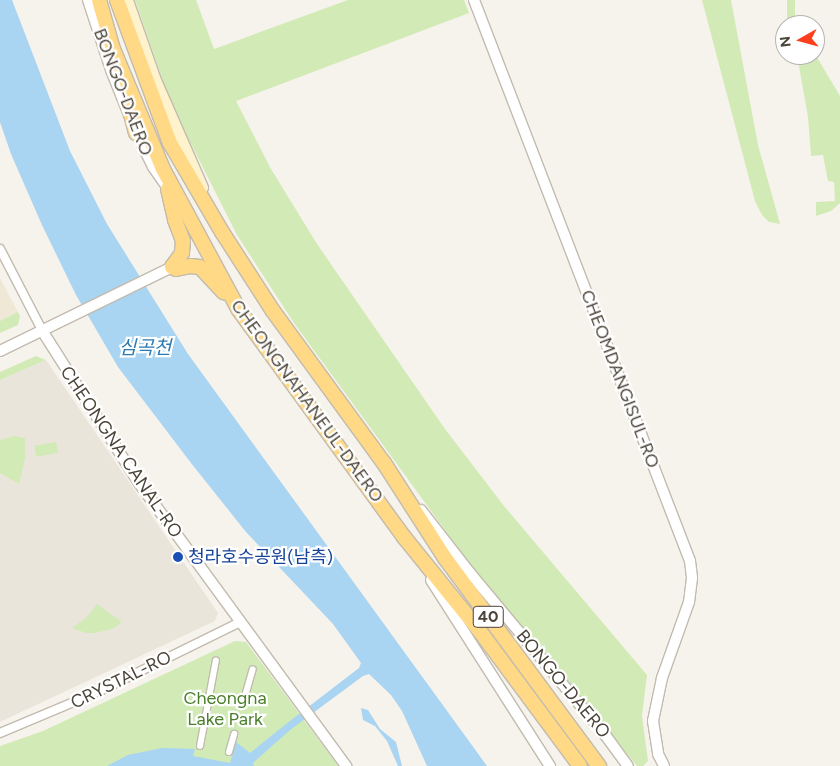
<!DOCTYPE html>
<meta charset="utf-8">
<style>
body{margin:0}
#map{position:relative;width:840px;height:766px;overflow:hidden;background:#f6f3ec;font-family:Figtree,"Noto Sans KR",sans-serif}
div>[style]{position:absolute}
.residential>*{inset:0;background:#eae5da}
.education>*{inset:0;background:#efe8d6}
.green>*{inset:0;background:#d2eab5;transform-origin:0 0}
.water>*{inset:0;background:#a9d4f2}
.roads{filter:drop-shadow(1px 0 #c2bbae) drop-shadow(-1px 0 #c2bbae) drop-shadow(0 1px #c2bbae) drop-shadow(0 -1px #c2bbae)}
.pedestrian>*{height:6px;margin:-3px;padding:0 3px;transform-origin:3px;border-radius:3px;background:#fff}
.minor>*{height:8px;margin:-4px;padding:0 4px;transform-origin:4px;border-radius:4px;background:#fff}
.tertiary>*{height:10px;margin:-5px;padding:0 5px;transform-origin:5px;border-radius:5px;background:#fff}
.secondary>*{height:11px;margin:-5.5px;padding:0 5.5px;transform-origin:5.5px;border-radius:5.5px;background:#fff3cd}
.trunk>*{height:14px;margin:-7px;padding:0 7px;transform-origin:7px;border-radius:7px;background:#ffd985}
.dots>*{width:14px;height:14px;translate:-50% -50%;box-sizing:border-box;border:2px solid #fff;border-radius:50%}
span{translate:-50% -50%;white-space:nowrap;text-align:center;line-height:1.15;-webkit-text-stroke:4.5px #fff;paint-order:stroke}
.shield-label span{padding:1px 4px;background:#fff;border:1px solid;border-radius:4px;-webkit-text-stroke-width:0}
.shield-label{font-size:16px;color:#4b4439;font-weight:700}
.street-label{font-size:18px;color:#4b4439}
.transit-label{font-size:18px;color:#164399}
.left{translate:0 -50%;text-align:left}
.park-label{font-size:18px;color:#4a7f2a}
.water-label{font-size:19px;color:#2e7ab2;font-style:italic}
.north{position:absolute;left:775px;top:15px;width:50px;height:50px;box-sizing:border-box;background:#fff;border:1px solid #b7b4b0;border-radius:50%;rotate:263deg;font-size:14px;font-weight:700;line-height:20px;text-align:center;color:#4b4439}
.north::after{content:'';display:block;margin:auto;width:18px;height:22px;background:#fc3f1d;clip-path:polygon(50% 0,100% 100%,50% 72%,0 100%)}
</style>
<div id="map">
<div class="residential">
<i style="clip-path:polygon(46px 360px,218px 613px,215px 621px,0 722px,0 380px)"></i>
</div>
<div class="education">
<i style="clip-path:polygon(0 278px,18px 312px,0 321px)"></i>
</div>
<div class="green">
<i style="clip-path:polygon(135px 0,196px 0,214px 49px,348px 0,464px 0,469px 13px,236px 101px,271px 169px,317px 244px,445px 429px,504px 506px,647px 675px,642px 716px,648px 761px,643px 766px,637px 766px,472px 567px,294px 323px,237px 235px,189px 140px,164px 84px)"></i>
<i style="clip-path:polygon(702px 0,731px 0,758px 145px,780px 224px,769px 222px,762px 215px,755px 201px)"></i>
<i style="left:787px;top:0;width:8px;height:25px"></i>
<i style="clip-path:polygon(815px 54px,840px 96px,840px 203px,831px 211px,816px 216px,816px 202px,835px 201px,834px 182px,828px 181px,823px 155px,811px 156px,808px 117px,797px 55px)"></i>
<i style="clip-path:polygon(18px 312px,20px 316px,18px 325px,0 333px,0 321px)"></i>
<i style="clip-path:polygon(36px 356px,46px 360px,0 380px,0 372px)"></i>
<i style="clip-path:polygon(14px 436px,25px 438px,25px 459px,19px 484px,0 473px,0 440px)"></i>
<i style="left:56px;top:442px;width:11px;height:22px;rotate:80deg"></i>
<i style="clip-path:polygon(97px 604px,121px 621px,120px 624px,112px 629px,95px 633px,86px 633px,72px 628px,87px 617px)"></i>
<i style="clip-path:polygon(235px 641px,246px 642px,338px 766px,0 766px,0 746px,43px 731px)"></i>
</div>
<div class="water">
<i style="clip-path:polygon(0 0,12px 0,70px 151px,107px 224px,188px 354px,487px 766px,427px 766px,402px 711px,391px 695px,369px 674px,363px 676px,290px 730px,253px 763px,254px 766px,107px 766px,128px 755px,162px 748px,195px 749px,193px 756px,230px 763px,236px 742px,250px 753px,286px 724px,359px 668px,361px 663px,333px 624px,246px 532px,191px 463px,118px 367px,76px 295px,42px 225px,11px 154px,0 122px)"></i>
<i style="clip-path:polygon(361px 708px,368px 710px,380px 729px,396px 742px,402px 766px,398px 766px,387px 741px,375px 726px,363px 720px)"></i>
</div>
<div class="roads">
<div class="pedestrian">
<i style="left:243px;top:703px;width:35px;rotate:-74deg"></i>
<i style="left:200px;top:746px;width:87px;rotate:-79.5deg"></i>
<i style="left:229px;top:752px;width:19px;rotate:-74deg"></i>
</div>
<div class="minor">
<i style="left:0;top:249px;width:93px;rotate:62.6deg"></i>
<i style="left:0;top:733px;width:108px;rotate:-22.8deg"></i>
<i style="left:100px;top:691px;width:156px;rotate:-26.2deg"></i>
</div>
<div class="tertiary">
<i style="left:88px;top:0;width:74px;rotate:71.8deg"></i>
<i style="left:111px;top:70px;width:48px;rotate:68.2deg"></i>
<i style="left:474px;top:0;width:601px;rotate:68.94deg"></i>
<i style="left:690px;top:561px;width:17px;rotate:83deg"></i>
<i style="left:692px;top:578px;width:24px;rotate:97deg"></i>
<i style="left:689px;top:602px;width:81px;rotate:109.6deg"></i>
<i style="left:662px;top:678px;width:44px;rotate:101.8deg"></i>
<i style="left:653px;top:721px;width:33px;rotate:81deg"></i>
<i style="left:658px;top:754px;width:13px;rotate:63deg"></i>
<i style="left:134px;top:128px;width:43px;rotate:64deg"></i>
<i style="left:153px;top:167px;width:24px;rotate:55deg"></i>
<i style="left:43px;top:332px;width:179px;rotate:57.6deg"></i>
<i style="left:139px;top:483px;width:351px;rotate:53.8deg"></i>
<i style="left:0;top:351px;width:191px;rotate:-26deg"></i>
<i style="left:421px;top:510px;width:80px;rotate:52.1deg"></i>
<i style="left:470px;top:573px;width:212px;rotate:50.2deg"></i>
<i style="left:606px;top:736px;width:37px;rotate:54deg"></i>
<i style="left:431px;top:580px;width:221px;rotate:57.4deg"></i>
</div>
<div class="secondary">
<i style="left:127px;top:0;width:85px;rotate:70.7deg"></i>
<i style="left:155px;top:80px;width:117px;rotate:66.3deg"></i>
</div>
<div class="trunk">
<i style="left:99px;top:0;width:51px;rotate:74.1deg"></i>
<i style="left:113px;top:49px;width:130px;rotate:67.4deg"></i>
<i style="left:163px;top:169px;width:160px;rotate:61.7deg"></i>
<i style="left:239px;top:310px;width:281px;rotate:54deg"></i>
<i style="left:404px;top:537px;width:119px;rotate:51.1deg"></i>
<i style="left:479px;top:630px;width:169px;rotate:53.4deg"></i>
<i style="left:117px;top:0;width:153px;rotate:69.7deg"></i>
<i style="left:170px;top:143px;width:103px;rotate:59.7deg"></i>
<i style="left:222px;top:232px;width:94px;rotate:57.2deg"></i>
<i style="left:273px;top:311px;width:188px;rotate:53.9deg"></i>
<i style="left:384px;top:463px;width:113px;rotate:57.3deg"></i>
<i style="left:445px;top:558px;width:259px;rotate:53.5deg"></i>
<i style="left:129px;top:107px;width:27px;rotate:75deg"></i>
<i style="left:168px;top:189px;width:32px;rotate:77deg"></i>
<i style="left:175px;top:220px;width:22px;rotate:69deg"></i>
<i style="left:183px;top:241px;width:12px;rotate:95deg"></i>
<i style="left:182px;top:253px;width:17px;rotate:126deg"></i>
<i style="left:172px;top:267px;width:4px;rotate:27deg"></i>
<i style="left:176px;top:269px;width:14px;rotate:-12deg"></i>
<i style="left:190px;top:266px;width:10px;rotate:6deg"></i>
<i style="left:200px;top:267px;width:35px;rotate:47deg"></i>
</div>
</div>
<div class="dots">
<i style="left:178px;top:557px;background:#1a4fb4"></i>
</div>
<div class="shield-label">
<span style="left:488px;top:617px">40</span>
</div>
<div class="street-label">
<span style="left:123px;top:92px;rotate:69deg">BONGO-DAERO</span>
<span style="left:620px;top:379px;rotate:69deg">CHEOMDANGISUL-RO</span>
<span style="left:307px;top:401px;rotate:54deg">CHEONGNAHANEUL-DAERO</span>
<span style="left:121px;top:452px;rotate:56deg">CHEONGNA CANAL-RO</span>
<span style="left:121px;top:680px;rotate:-26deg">CRYSTAL-RO</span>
<span style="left:563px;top:684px;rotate:50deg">BONGO-DAERO</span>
</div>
<div class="transit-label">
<span class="left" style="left:188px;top:557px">청라호수공원(남측)</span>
</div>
<div class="park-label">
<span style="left:225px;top:709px">Cheongna<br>Lake Park</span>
</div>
<div class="water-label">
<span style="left:145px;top:348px">심곡천</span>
</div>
<div class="north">N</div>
</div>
